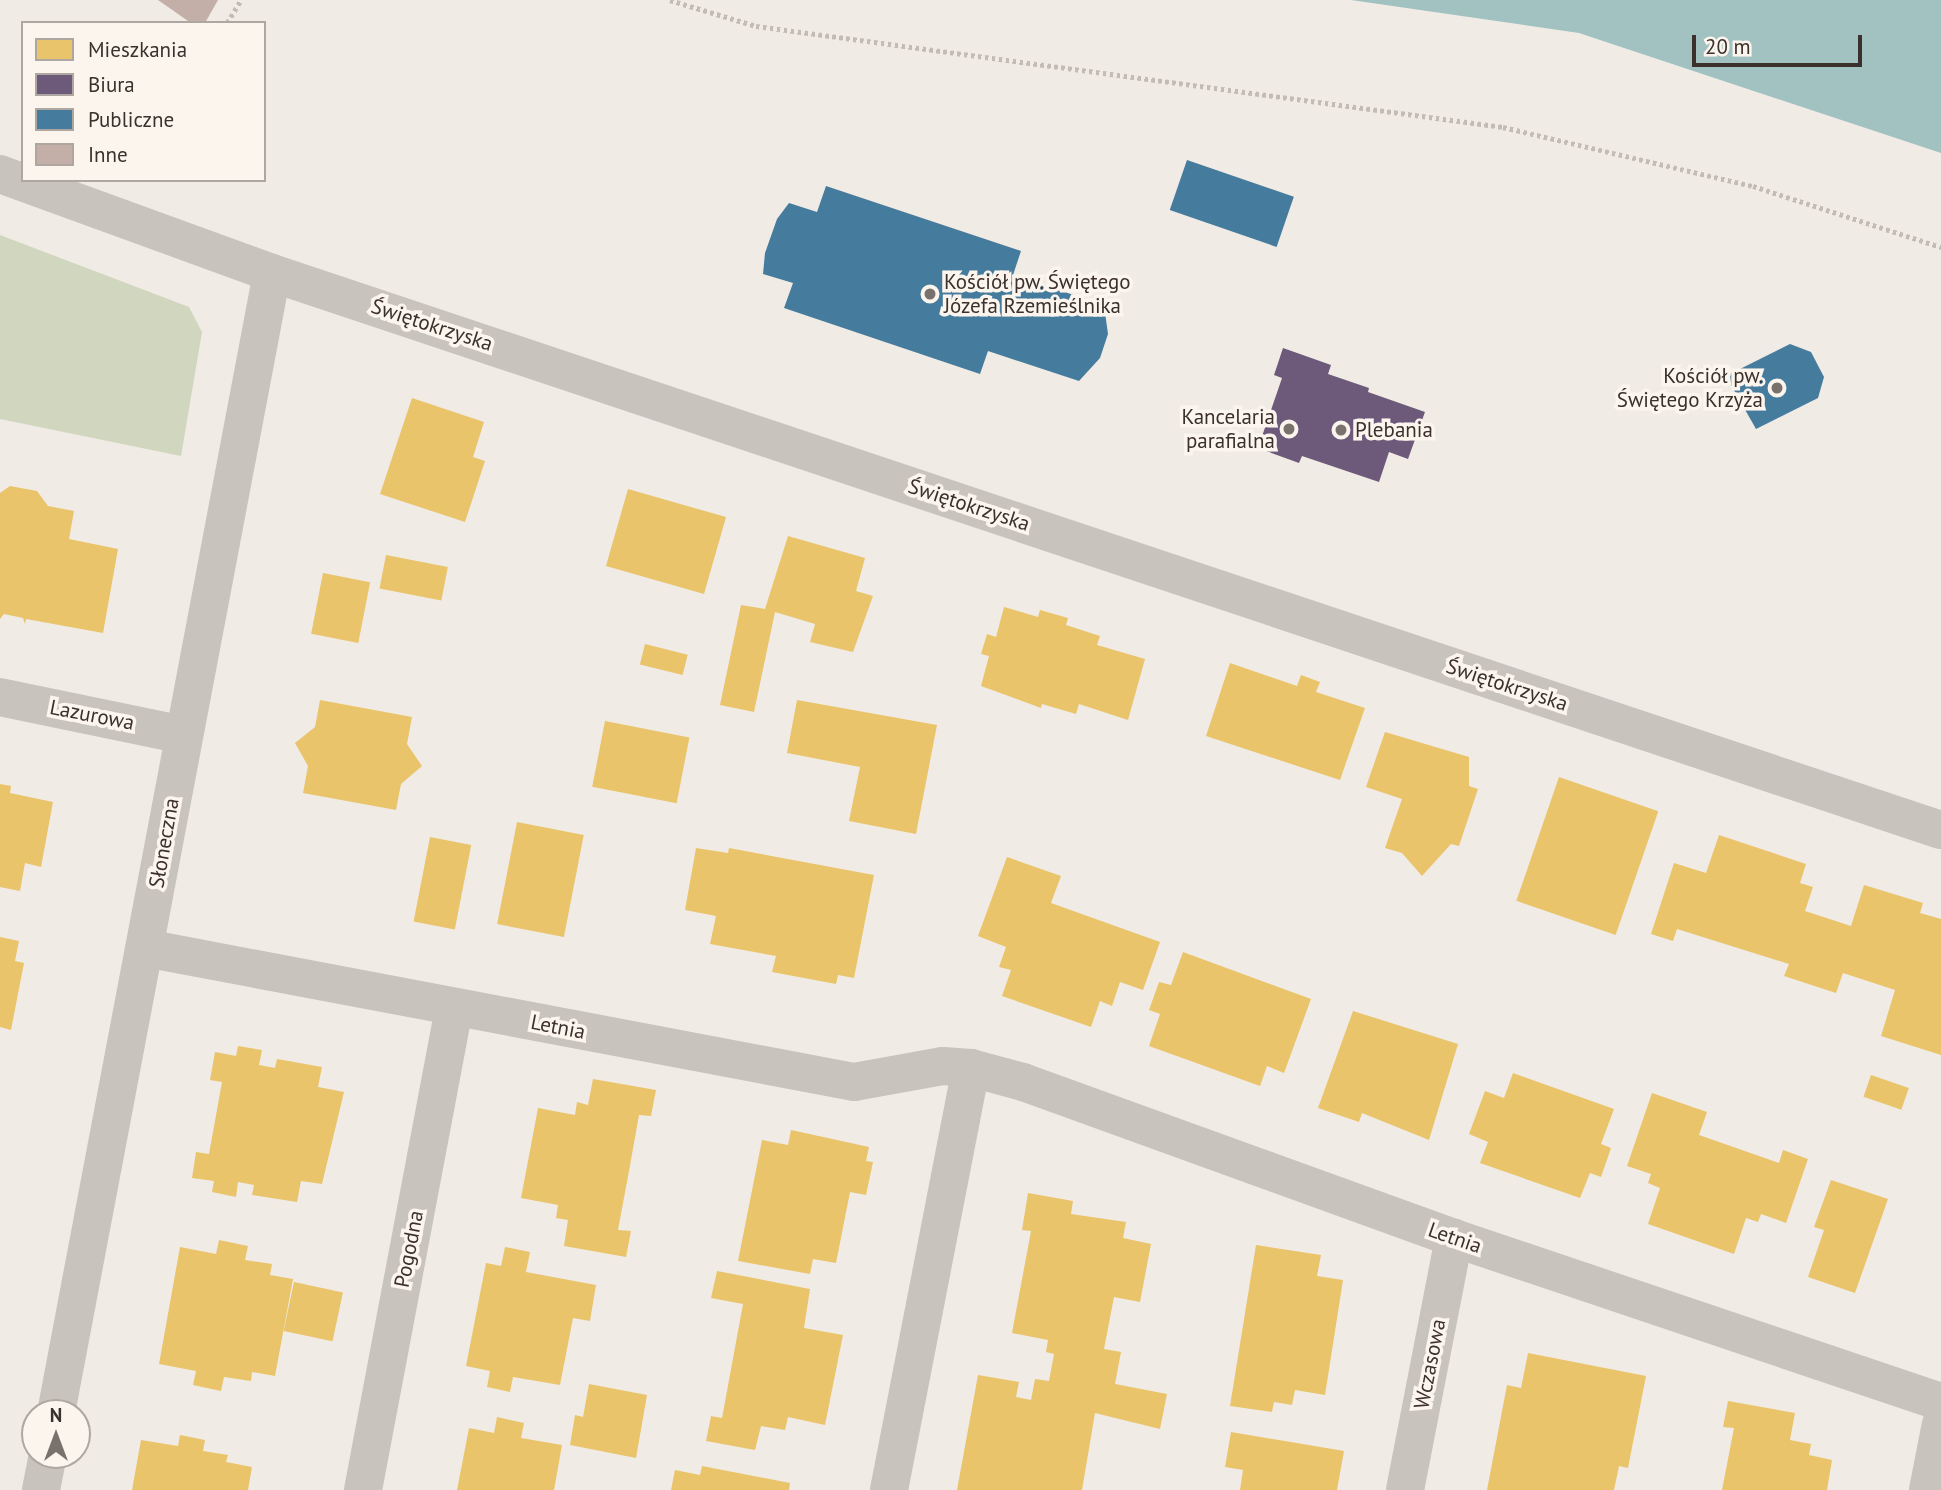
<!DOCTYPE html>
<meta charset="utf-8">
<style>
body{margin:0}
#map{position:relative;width:1941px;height:1490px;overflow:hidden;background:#f0ebe5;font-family:"PT Sans",sans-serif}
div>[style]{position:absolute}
.green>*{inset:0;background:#d1d6bf}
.water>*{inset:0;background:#a1c2c1}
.homes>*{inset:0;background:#e9c46a;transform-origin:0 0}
.offices>*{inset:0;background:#6d597a}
.public>*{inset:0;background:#457b9d;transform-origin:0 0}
.building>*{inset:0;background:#c3afa7}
.path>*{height:4.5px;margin-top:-2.25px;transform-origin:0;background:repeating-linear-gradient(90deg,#c2bbb6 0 3.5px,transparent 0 7px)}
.minor>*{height:38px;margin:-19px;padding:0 19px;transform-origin:19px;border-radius:19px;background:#c9c3be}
.dots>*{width:19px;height:19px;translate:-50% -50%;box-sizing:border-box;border:4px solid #fbf5ee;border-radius:50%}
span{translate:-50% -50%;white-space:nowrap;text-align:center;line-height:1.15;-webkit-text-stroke:7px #fbf5ee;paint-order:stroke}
.poi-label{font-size:21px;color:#3b302b}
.left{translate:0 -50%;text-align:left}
.right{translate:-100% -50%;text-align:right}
.street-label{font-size:21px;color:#3b302b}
.legend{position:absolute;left:21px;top:21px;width:245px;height:161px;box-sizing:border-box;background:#fbf5ee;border:2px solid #aea6a0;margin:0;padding:9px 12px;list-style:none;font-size:21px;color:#3b302b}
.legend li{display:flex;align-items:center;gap:14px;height:35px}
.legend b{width:35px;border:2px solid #aea6a0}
.north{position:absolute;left:21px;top:1399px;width:70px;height:70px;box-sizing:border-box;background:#fbf5ee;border:2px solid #aea6a0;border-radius:50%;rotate:0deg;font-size:19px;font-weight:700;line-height:28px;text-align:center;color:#3b302b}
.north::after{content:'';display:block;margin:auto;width:24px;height:32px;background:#7a716c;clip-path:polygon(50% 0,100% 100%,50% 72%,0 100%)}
.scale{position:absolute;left:1692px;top:35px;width:170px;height:32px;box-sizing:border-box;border:4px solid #3b302b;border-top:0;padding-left:9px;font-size:21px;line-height:24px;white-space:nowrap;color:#3b302b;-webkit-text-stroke:5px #fbf5ee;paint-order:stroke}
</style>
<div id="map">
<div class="green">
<i style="clip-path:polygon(0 235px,189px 307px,202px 332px,181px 456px,0 419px)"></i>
</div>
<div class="water">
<i style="clip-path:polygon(1351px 0,1941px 0,1941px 153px,1579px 33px)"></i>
</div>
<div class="homes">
<i style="clip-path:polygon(412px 398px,484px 422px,473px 457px,485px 461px,465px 522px,380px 494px)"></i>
<i style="clip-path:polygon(10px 486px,37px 491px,48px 506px,74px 511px,69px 539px,118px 549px,103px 633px,26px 619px,25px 624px,23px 618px,4px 614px,0 619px,0 493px)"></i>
<i style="left:628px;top:489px;width:102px;height:80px;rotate:16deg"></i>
<i style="clip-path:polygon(788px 536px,865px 558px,856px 591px,873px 596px,853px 652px,810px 642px,815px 624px,775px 612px,754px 712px,720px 705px,741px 605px,765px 609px)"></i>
<i style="left:386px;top:555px;width:63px;height:34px;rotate:11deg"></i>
<i style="left:323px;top:573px;width:48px;height:62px;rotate:11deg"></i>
<i style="clip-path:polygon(1004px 607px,1038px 617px,1040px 610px,1068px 618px,1066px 625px,1100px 636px,1097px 645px,1145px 659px,1128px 720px,1079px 704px,1076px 714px,1042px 704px,1041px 708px,981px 686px,989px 656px,981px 654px,987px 634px,996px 637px)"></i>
<i style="left:645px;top:644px;width:44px;height:21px;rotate:14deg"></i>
<i style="clip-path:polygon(1230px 663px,1297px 686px,1301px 675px,1320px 682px,1316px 692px,1365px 708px,1340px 780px,1206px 736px)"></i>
<i style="clip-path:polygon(320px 700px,412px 717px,407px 744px,422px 766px,401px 784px,396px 810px,303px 793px,308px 766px,295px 743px,315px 727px)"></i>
<i style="clip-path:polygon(797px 700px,937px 725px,916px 834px,849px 821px,860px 767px,787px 753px)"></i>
<i style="left:605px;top:721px;width:86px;height:67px;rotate:11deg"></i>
<i style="clip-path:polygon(1385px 732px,1469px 757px,1469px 786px,1478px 789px,1459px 846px,1451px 844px,1422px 876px,1402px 853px,1385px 848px,1402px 799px,1366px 787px)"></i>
<i style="left:1559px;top:777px;width:105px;height:131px;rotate:19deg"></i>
<i style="clip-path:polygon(0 784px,11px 786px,10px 793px,53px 802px,41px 867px,25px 863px,20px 891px,0 887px)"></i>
<i style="left:517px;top:822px;width:68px;height:104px;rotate:11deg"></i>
<i style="clip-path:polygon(1719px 835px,1806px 864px,1800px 883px,1813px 887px,1805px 911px,1851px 926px,1864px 885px,1923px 903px,1920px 913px,1941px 919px,1941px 1055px,1881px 1036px,1895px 990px,1843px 973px,1836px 993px,1784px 976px,1789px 964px,1677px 929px,1673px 941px,1651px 934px,1674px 863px,1706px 873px)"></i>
<i style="left:430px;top:837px;width:42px;height:86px;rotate:11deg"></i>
<i style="clip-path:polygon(696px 848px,728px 853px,729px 848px,874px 875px,854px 978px,838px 975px,836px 984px,772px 972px,776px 956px,710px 944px,716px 916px,685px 910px)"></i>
<i style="clip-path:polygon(1007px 857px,1061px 876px,1051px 903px,1160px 942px,1143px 990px,1120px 982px,1112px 1006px,1100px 1001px,1091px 1027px,1002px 996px,1011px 970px,999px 967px,1006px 947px,978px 936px)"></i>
<i style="clip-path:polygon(0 937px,19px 941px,15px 961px,24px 963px,11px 1030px,0 1027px)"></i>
<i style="clip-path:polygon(1183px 952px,1311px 999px,1284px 1073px,1267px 1066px,1260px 1086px,1149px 1046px,1160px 1014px,1149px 1010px,1159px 982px,1171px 985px)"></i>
<i style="clip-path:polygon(1353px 1011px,1458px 1044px,1429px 1140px,1362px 1113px,1359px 1122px,1318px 1108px)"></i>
<i style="clip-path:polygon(238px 1046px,262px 1050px,259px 1065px,275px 1068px,277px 1059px,322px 1067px,318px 1087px,344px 1092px,322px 1184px,301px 1181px,297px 1202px,252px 1195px,254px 1185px,238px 1182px,236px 1197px,212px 1192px,214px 1181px,192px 1178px,196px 1152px,209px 1154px,222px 1082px,210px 1080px,215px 1052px,236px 1056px)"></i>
<i style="clip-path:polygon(1513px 1073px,1614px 1109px,1601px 1144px,1611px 1148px,1601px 1177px,1590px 1173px,1580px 1198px,1480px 1163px,1488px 1142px,1469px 1134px,1485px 1091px,1504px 1098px)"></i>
<i style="left:1871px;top:1075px;width:40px;height:23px;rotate:19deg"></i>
<i style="clip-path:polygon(593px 1079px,656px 1090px,651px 1116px,639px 1115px,629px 1171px,618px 1230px,631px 1231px,626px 1257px,564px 1246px,568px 1220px,556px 1218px,558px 1205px,521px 1198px,538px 1108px,575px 1115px,577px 1102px,588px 1105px)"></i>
<i style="clip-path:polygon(1652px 1093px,1707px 1112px,1699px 1135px,1779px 1163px,1783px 1150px,1808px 1159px,1786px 1223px,1761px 1214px,1758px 1222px,1746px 1218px,1734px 1254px,1648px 1224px,1660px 1188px,1648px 1183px,1651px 1174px,1627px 1166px)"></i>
<i style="clip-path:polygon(791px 1130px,869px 1147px,866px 1161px,873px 1162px,866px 1195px,850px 1192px,836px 1263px,813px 1259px,810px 1274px,738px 1261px,762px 1140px,788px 1145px)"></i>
<i style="clip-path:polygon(1831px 1180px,1888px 1199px,1855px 1293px,1808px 1277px,1824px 1230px,1814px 1227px)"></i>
<i style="clip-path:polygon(1028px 1193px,1073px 1201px,1071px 1214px,1126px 1222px,1123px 1238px,1151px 1244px,1140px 1302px,1114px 1297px,1104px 1349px,1121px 1352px,1115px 1384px,1167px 1394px,1160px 1429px,1095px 1413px,1082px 1490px,957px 1490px,978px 1375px,1019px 1382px,1016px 1397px,1031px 1400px,1035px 1379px,1049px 1381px,1054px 1354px,1046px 1352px,1048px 1340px,1012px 1333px,1031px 1231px,1022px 1230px)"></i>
<i style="clip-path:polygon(219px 1240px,248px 1246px,245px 1260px,272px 1264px,270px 1275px,293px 1279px,275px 1376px,252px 1372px,251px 1381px,224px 1377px,221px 1391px,193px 1385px,196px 1371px,159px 1364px,180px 1247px,216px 1254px)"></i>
<i style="clip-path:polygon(1256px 1245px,1321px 1255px,1317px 1276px,1343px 1280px,1325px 1395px,1295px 1390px,1292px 1405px,1274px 1402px,1272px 1412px,1230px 1406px)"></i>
<i style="clip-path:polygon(505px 1247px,530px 1252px,526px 1272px,596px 1285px,590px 1321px,573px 1318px,560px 1385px,513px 1377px,510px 1392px,487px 1387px,490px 1371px,466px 1366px,486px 1263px,501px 1266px)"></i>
<i style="clip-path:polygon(717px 1271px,810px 1289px,804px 1328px,843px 1335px,825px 1425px,788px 1417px,785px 1430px,761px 1426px,755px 1450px,706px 1441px,711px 1416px,722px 1418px,743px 1304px,711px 1298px)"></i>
<i style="left:294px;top:1282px;width:50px;height:50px;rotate:12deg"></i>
<i style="clip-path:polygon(1528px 1353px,1646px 1376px,1628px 1468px,1619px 1466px,1614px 1490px,1487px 1490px,1507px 1385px,1521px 1388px)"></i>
<i style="clip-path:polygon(589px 1384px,647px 1395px,636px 1458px,570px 1445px,575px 1415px,583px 1417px)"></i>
<i style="clip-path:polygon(1728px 1401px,1795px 1413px,1790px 1440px,1811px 1444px,1809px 1455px,1832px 1460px,1827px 1490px,1722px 1490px,1734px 1428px,1723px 1427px)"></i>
<i style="clip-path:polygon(497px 1417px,524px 1423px,521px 1438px,562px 1445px,554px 1490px,457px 1490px,469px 1428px,494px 1433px)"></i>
<i style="clip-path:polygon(1231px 1432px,1344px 1451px,1337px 1490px,1240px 1490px,1243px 1470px,1225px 1467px)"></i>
<i style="clip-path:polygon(180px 1435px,205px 1440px,203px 1451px,228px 1455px,226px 1462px,252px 1467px,248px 1490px,132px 1490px,141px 1440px,178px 1446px)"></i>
<i style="clip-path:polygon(702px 1466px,790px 1483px,789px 1490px,671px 1490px,675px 1470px,700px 1475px)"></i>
</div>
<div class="offices">
<i style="clip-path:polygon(1283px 348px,1331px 365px,1328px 374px,1369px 388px,1368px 392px,1425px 412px,1408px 459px,1389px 452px,1379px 482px,1302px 456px,1299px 463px,1258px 448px,1282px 378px,1274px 375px)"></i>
</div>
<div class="public">
<i style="left:1187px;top:160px;width:113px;height:53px;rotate:19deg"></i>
<i style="clip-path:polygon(826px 186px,1021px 251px,1013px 275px,1104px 305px,1108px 334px,1100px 358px,1079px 381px,988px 351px,980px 374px,784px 308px,793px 283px,763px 274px,765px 253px,777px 219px,789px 203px,817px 212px)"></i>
<i style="clip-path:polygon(1790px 344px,1811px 352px,1824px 377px,1818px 398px,1756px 429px,1726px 376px)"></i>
</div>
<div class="building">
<i style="clip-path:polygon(158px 0,218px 0,205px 23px,191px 23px)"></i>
</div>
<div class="path">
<i style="left:670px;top:0;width:90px;rotate:16.8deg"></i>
<i style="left:756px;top:26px;width:754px;rotate:7.7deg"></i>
<i style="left:1503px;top:127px;width:257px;rotate:13.3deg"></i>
<i style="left:1753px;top:186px;width:198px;rotate:18deg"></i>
<i style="left:227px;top:23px;width:27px;rotate:-59deg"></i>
</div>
<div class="minor">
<i style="left:0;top:174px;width:289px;rotate:20deg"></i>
<i style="left:272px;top:273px;width:1759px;rotate:18.46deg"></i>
<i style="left:0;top:697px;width:187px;rotate:11.7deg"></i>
<i style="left:145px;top:948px;width:722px;rotate:10.7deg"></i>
<i style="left:854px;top:1082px;width:90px;rotate:-10.2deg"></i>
<i style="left:943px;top:1066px;width:28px;rotate:4deg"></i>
<i style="left:971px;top:1068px;width:54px;rotate:15.1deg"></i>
<i style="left:1023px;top:1082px;width:458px;rotate:19.9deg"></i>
<i style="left:1454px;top:1238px;width:514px;rotate:18.61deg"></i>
<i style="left:56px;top:1413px;width:1160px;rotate:-79.27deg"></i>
<i style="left:41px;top:1490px;width:36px;rotate:-79deg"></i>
<i style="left:363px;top:1490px;width:491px;rotate:-79.3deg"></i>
<i style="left:889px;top:1490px;width:430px;rotate:-79deg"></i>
<i style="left:1405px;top:1490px;width:257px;rotate:-79deg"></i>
<i style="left:1928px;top:1490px;width:67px;rotate:-78.9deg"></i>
</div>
<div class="dots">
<i style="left:930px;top:294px;background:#7a716c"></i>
<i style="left:1777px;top:388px;background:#7a716c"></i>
<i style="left:1289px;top:429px;background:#7a716c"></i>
<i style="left:1341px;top:430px;background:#7a716c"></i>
</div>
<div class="poi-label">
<span class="left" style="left:944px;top:294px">Kościół pw. Świętego<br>Józefa Rzemieślnika</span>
<span class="right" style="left:1763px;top:388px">Kościół pw.<br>Świętego Krzyża</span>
<span class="right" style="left:1275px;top:429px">Kancelaria<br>parafialna</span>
<span class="left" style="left:1355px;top:430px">Plebania</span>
</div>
<div class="street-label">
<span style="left:432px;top:325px;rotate:18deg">Świętokrzyska</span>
<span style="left:969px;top:505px;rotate:18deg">Świętokrzyska</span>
<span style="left:1507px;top:685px;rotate:18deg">Świętokrzyska</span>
<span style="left:92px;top:715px;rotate:11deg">Lazurowa</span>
<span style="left:164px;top:843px;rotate:-80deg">Słoneczna</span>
<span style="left:558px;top:1027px;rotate:11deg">Letnia</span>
<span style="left:1455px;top:1238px;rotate:19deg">Letnia</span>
<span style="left:409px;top:1249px;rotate:-79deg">Pogodna</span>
<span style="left:1430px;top:1364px;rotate:-79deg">Wczasowa</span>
</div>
<ul class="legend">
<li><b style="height:19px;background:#e9c46a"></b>Mieszkania</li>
<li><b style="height:19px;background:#6d597a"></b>Biura</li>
<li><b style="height:19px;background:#457b9d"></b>Publiczne</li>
<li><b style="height:19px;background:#c3afa7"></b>Inne</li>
</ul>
<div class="north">N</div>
<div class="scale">20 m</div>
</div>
